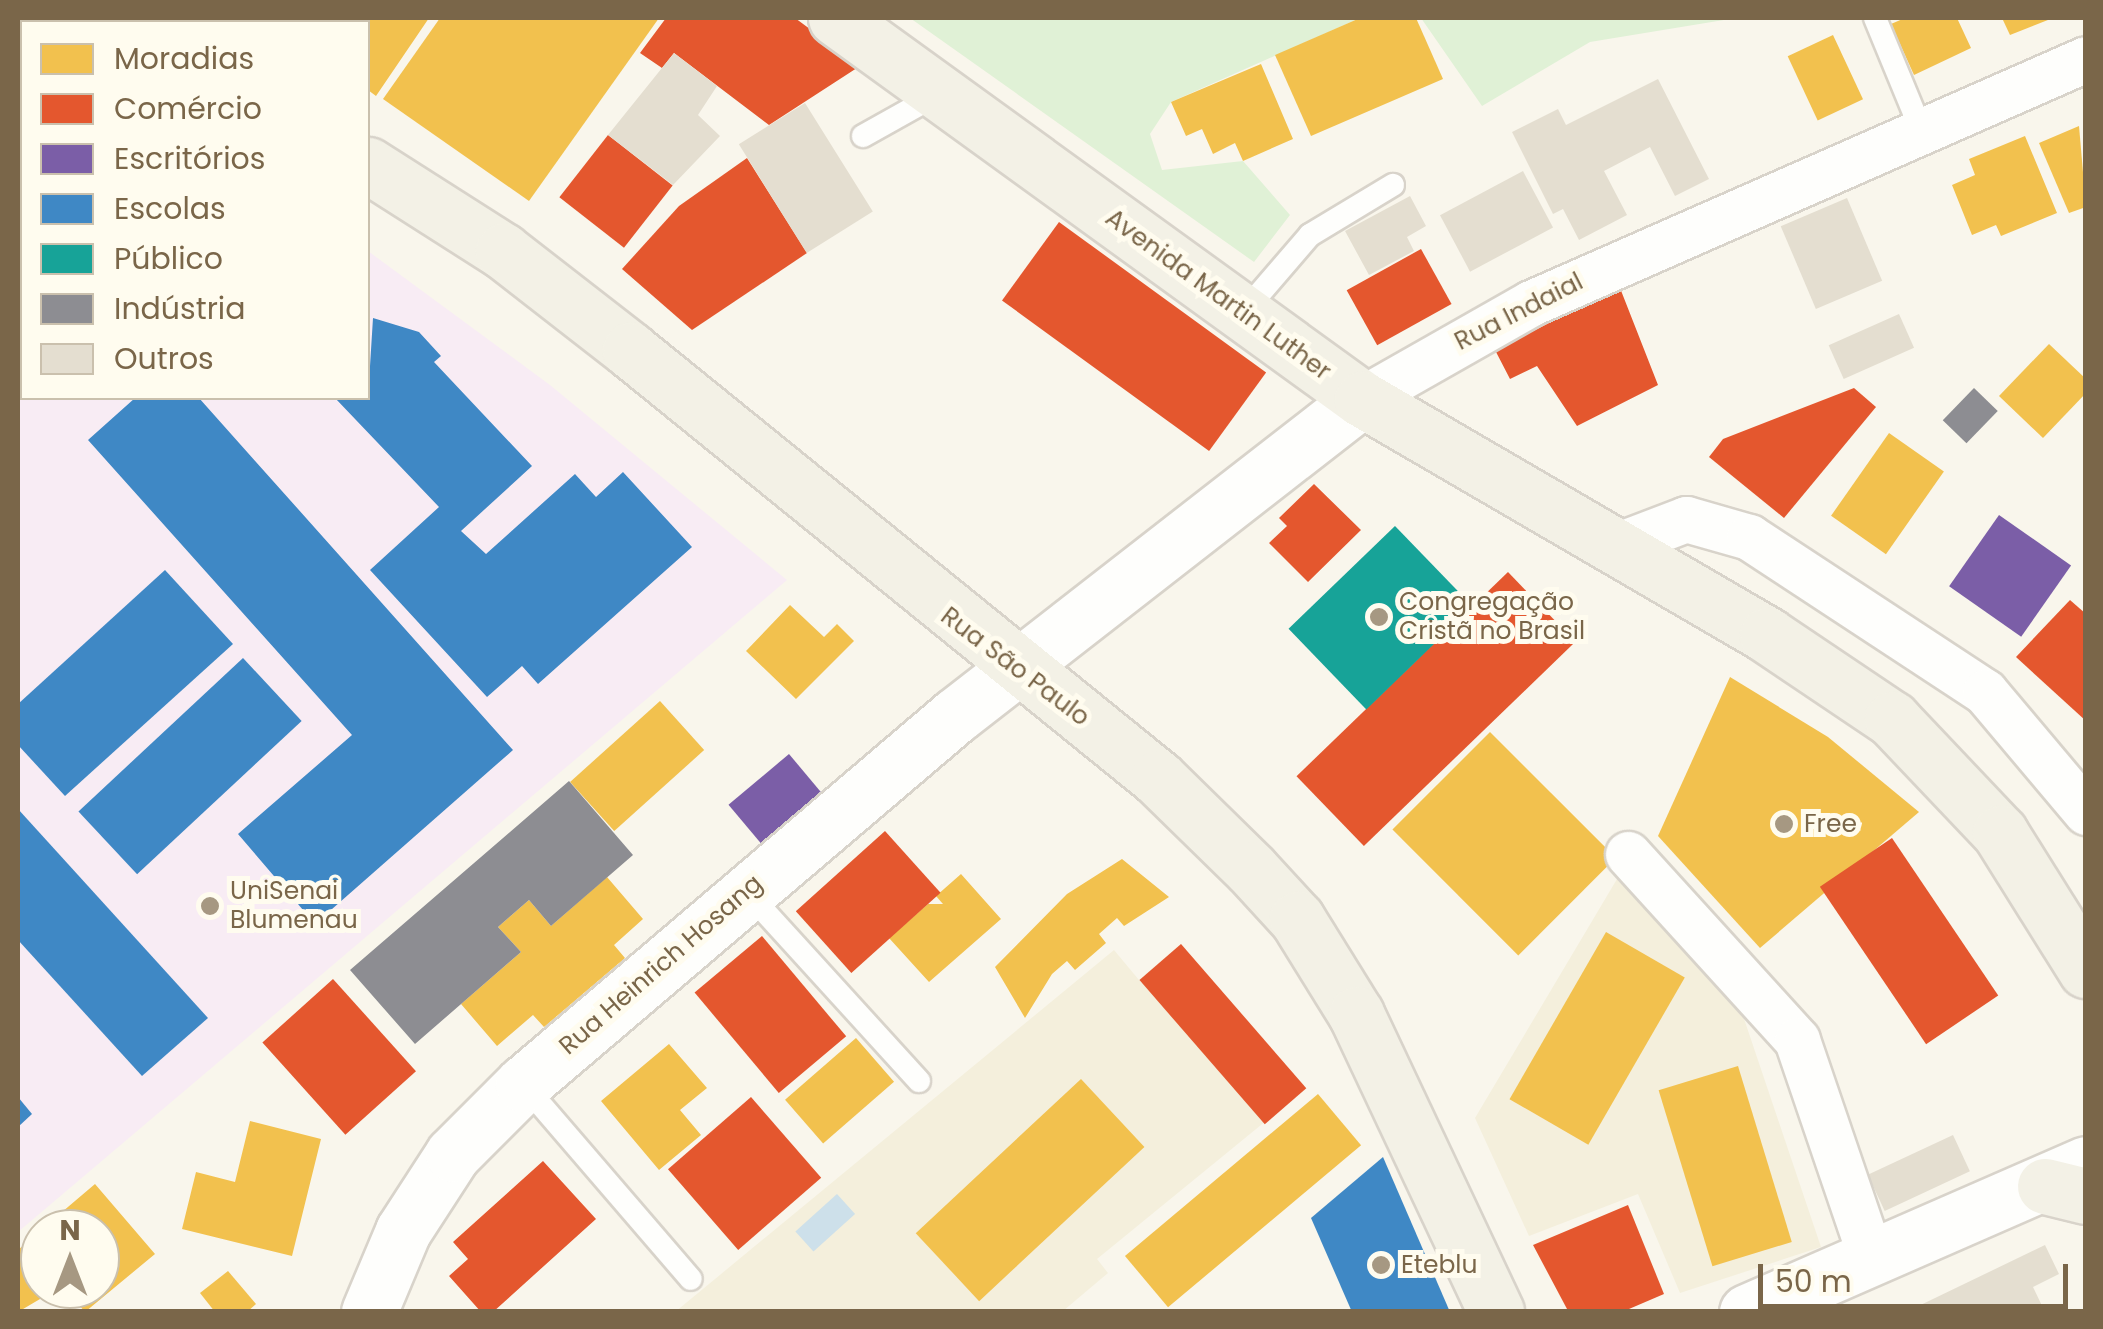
<!DOCTYPE html>
<meta charset="utf-8">
<style>
body{margin:0}
#map{position:relative;width:2103px;height:1329px;overflow:hidden;background:#f9f6ec;font-family:Poppins,sans-serif}
div>[style]{position:absolute}
.residential>*{inset:0;background:#f4efdc}
.education>*{inset:0;background:#f8ecf4}
.green>*{inset:0;background:#e0f1d6}
.water>*{inset:0;background:#cde0ea;transform-origin:0 0}
.homes>*{inset:0;background:#f2c14e;transform-origin:0 0}
.shops>*{inset:0;background:#e4572e;transform-origin:0 0}
.offices>*{inset:0;background:#7b5ea7;transform-origin:0 0}
.schools>*{inset:0;background:#3f88c5;transform-origin:0 0}
.public>*{inset:0;background:#17a398;transform-origin:0 0}
.industry>*{inset:0;background:#8d8d92;transform-origin:0 0}
.building>*{inset:0;background:#e4ded0;transform-origin:0 0}
.roads{filter:drop-shadow(2px 0 #d8d3ca) drop-shadow(-2px 0 #d8d3ca) drop-shadow(0 2px #d8d3ca) drop-shadow(0 -2px #d8d3ca)}
.lane>*{height:22px;margin:-11px;padding:0 11px;transform-origin:11px;border-radius:11px;background:#fefefc}
.street>*{height:45px;margin:-22.5px;padding:0 22.5px;transform-origin:22.5px;border-radius:22.5px;background:#fefefc}
.secondary>*{height:55px;margin:-27.5px;padding:0 27.5px;transform-origin:27.5px;border-radius:27.5px;background:#fefefc}
.primary>*{height:55px;margin:-27.5px;padding:0 27.5px;transform-origin:27.5px;border-radius:27.5px;background:#f3f1e6}
.dots>*{width:28px;height:28px;translate:-50% -50%;box-sizing:border-box;border:5px solid #fffcef;border-radius:50%}
span{translate:-50% -50%;white-space:nowrap;text-align:center;line-height:1.15;-webkit-text-stroke:10px #fffcef;paint-order:stroke}
.street-label{font-size:25px;color:#7a6649}
.poi-label{font-size:25px;color:#7a6649}
.left{translate:0 -50%;text-align:left}
.frame{position:absolute;inset:0;border:20px solid #7a6649;pointer-events:none}
.legend{position:absolute;left:20px;top:20px;width:350px;height:380px;box-sizing:border-box;background:#fffcef;border:2px solid #cac0ad;margin:0;padding:12px 18px;list-style:none;font-size:30px;color:#7a6649}
.legend li{display:flex;align-items:center;gap:20px;height:50px}
.legend b{width:50px;border:2px solid #cac0ad}
.north{position:absolute;left:20px;top:1209px;width:100px;height:100px;box-sizing:border-box;background:#fffcef;border:2px solid #cac0ad;border-radius:50%;rotate:0deg;font-size:28px;font-weight:700;line-height:40px;text-align:center;color:#7a6649}
.north::after{content:'';display:block;margin:auto;width:35px;height:45px;background:#a69882;clip-path:polygon(50% 0,100% 100%,50% 72%,0 100%)}
.scale{position:absolute;left:1758px;top:1264px;width:310px;height:45px;box-sizing:border-box;border:5px solid #7a6649;border-top:0;padding-left:12px;font-size:30px;line-height:35px;white-space:nowrap;color:#7a6649;-webkit-text-stroke:8px #fffcef;paint-order:stroke}
</style>
<div id="map">
<div class="residential">
<i style="clip-path:polygon(1620px 874px,1735px 992px,1821px 1247px,1680px 1293px,1638px 1194px,1529px 1236px,1475px 1118px)"></i>
<i style="clip-path:polygon(1181px 944px,1305px 1089px,1097px 1259px,1108px 1273px,1063px 1311px,675px 1312px,1114px 950px,1139px 980px)"></i>
</div>
<div class="education">
<i style="clip-path:polygon(368px 251px,550px 385px,787px 580px,18px 1232px,18px 330px,22px 398px,368px 398px)"></i>
</div>
<div class="green">
<i style="clip-path:polygon(910px 18px,1360px 18px,1171px 102px,1150px 134px,1162px 170px,1243px 161px,1290px 215px,1254px 262px)"></i>
<i style="clip-path:polygon(1421px 18px,1736px 18px,1590px 42px,1482px 106px)"></i>
</div>
<div class="water">
<i style="left:837px;top:1194px;width:27px;height:56px;rotate:48deg"></i>
</div>
<div class="homes">
<i style="clip-path:polygon(258px 18px,429px 18px,376px 96px,368px 90px,368px 22px)"></i>
<i style="clip-path:polygon(440px 18px,659px 18px,529px 201px,383px 99px)"></i>
<i style="clip-path:polygon(1360px 18px,1416px 18px,1443px 79px,1311px 136px,1275px 55px)"></i>
<i style="clip-path:polygon(1905px 18px,1957px 18px,1971px 48px,1914px 75px,1891px 24px)"></i>
<i style="clip-path:polygon(2002px 18px,2053px 18px,2010px 35px)"></i>
<i style="left:1833px;top:35px;width:71px;height:50px;rotate:65deg"></i>
<i style="clip-path:polygon(1261px 64px,1293px 139px,1243px 161px,1235px 143px,1213px 154px,1202px 129px,1186px 136px,1171px 102px)"></i>
<i style="clip-path:polygon(2079px 126px,2086px 207px,2069px 213px,2039px 143px)"></i>
<i style="clip-path:polygon(2025px 136px,2057px 213px,2001px 236px,1996px 225px,1972px 235px,1952px 185px,1975px 175px,1969px 159px)"></i>
<i style="clip-path:polygon(2049px 344px,2086px 379px,2086px 393px,2043px 438px,1999px 396px)"></i>
<i style="left:1889px;top:433px;width:67px;height:101px;rotate:35deg"></i>
<i style="clip-path:polygon(790px 605px,824px 637px,837px 624px,854px 641px,796px 699px,746px 651px)"></i>
<i style="clip-path:polygon(1730px 677px,1828px 737px,1919px 812px,1760px 948px,1658px 836px)"></i>
<i style="left:660px;top:701px;width:66px;height:121px;rotate:48deg"></i>
<i style="left:1490px;top:732px;width:178px;height:138px;rotate:45deg"></i>
<i style="clip-path:polygon(1122px 859px,1169px 897px,1124px 926px,1117px 918px,1099px 934px,1106px 943px,1075px 970px,1067px 961px,1052px 974px,1025px 1018px,995px 967px,1067px 894px)"></i>
<i style="clip-path:polygon(961px 874px,1001px 919px,929px 982px,889px 938px,928px 904px,943px 904px,936px 896px)"></i>
<i style="clip-path:polygon(607px 877px,643px 919px,614px 945px,625px 958px,544px 1027px,533px 1015px,497px 1046px,461px 1004px,521px 952px,498px 927px,529px 900px,551px 926px)"></i>
<i style="left:1606px;top:932px;width:91px;height:193px;rotate:30deg"></i>
<i style="left:856px;top:1038px;width:58px;height:94px;rotate:49deg"></i>
<i style="clip-path:polygon(669px 1044px,707px 1088px,680px 1110px,701px 1135px,659px 1170px,601px 1101px)"></i>
<i style="left:1738px;top:1066px;width:184px;height:83px;rotate:73deg"></i>
<i style="left:1081px;top:1079px;width:93px;height:226px;rotate:47deg"></i>
<i style="left:1318px;top:1094px;width:67px;height:252px;rotate:50deg"></i>
<i style="clip-path:polygon(250px 1121px,321px 1139px,292px 1256px,182px 1229px,196px 1172px,235px 1182px)"></i>
<i style="clip-path:polygon(95px 1184px,155px 1254px,85px 1312px,65px 1289px,100px 1289px,100px 1229px,42px 1229px)"></i>
<i style="clip-path:polygon(40px 1231px,40px 1289px,57px 1289px,18px 1312px,18px 1250px)"></i>
<i style="clip-path:polygon(228px 1271px,256px 1304px,247px 1312px,215px 1312px,200px 1293px)"></i>
</div>
<div class="shops">
<i style="clip-path:polygon(666px 18px,795px 18px,860px 66px,769px 125px,674px 53px,662px 68px,640px 53px)"></i>
<i style="clip-path:polygon(18px 105px,22px 110px,18px 320px)"></i>
<i style="left:608px;top:135px;width:82px;height:79px;rotate:38deg"></i>
<i style="clip-path:polygon(747px 158px,807px 253px,692px 330px,622px 269px,679px 206px)"></i>
<i style="left:1059px;top:222px;width:256px;height:97px;rotate:36deg"></i>
<i style="left:1421px;top:249px;width:63px;height:85px;rotate:61deg"></i>
<i style="clip-path:polygon(1620px 288px,1658px 385px,1577px 426px,1537px 366px,1510px 379px,1495px 350px)"></i>
<i style="clip-path:polygon(1854px 388px,1876px 407px,1784px 518px,1709px 457px,1723px 439px)"></i>
<i style="clip-path:polygon(1314px 484px,1361px 530px,1308px 582px,1269px 543px,1287px 526px,1279px 518px)"></i>
<i style="left:1508px;top:572px;width:97px;height:294px;rotate:46deg"></i>
<i style="clip-path:polygon(2070px 600px,2086px 614px,2086px 721px,2016px 657px)"></i>
<i style="left:885px;top:831px;width:83px;height:120px;rotate:48deg"></i>
<i style="left:1892px;top:838px;width:190px;height:87px;rotate:56deg"></i>
<i style="left:762px;top:936px;width:131px;height:88px;rotate:50deg"></i>
<i style="left:1181px;top:944px;width:191px;height:55px;rotate:49deg"></i>
<i style="left:333px;top:979px;width:124px;height:95px;rotate:48deg"></i>
<i style="left:751px;top:1097px;width:107px;height:110px;rotate:49deg"></i>
<i style="clip-path:polygon(543px 1161px,596px 1219px,493px 1312px,481px 1312px,449px 1276px,468px 1259px,453px 1242px)"></i>
<i style="clip-path:polygon(1628px 1205px,1664px 1294px,1622px 1312px,1567px 1309px,1533px 1245px)"></i>
</div>
<div class="offices">
<i style="left:1999px;top:515px;width:88px;height:87px;rotate:35deg"></i>
<i style="left:789px;top:754px;width:59px;height:79px;rotate:50deg"></i>
</div>
<div class="schools">
<i style="clip-path:polygon(373px 318px,419px 332px,441px 356px,434px 362px,532px 466px,461px 531px,486px 554px,575px 474px,596px 497px,623px 472px,692px 547px,538px 684px,522px 666px,487px 697px,370px 570px,439px 507px,335px 398px,368px 398px)"></i>
<i style="clip-path:polygon(135px 398px,199px 398px,513px 750px,315px 924px,238px 834px,352px 735px,88px 440px)"></i>
<i style="clip-path:polygon(165px 570px,233px 644px,65px 796px,18px 745px,18px 704px)"></i>
<i style="left:243px;top:658px;width:86px;height:225px;rotate:47deg"></i>
<i style="clip-path:polygon(18px 809px,208px 1018px,142px 1076px,18px 940px)"></i>
<i style="clip-path:polygon(18px 1097px,32px 1114px,18px 1127px)"></i>
<i style="clip-path:polygon(1383px 1157px,1450px 1312px,1352px 1312px,1311px 1218px)"></i>
</div>
<div class="public">
<i style="left:1395px;top:526px;width:112px;height:148px;rotate:46deg"></i>
</div>
<div class="industry">
<i style="left:1974px;top:388px;width:33px;height:45px;rotate:44deg"></i>
<i style="clip-path:polygon(569px 781px,633px 855px,551px 926px,529px 900px,498px 927px,521px 952px,415px 1044px,350px 970px)"></i>
</div>
<div class="building">
<i style="clip-path:polygon(674px 53px,717px 86px,698px 115px,720px 136px,673px 185px,608px 135px)"></i>
<i style="clip-path:polygon(1658px 79px,1709px 179px,1675px 196px,1650px 147px,1604px 171px,1627px 215px,1579px 240px,1563px 209px,1553px 214px,1512px 132px,1558px 109px,1566px 125px)"></i>
<i style="left:805px;top:103px;width:128px;height:78px;rotate:58deg"></i>
<i style="left:1523px;top:171px;width:64px;height:94px;rotate:62deg"></i>
<i style="clip-path:polygon(1410px 196px,1426px 226px,1407px 237px,1414px 251px,1369px 275px,1345px 231px)"></i>
<i style="left:1847px;top:198px;width:90px;height:72px;rotate:67deg"></i>
<i style="left:1899px;top:314px;width:37px;height:77px;rotate:66deg"></i>
<i style="left:1953px;top:1135px;width:40px;height:94px;rotate:65deg"></i>
<i style="clip-path:polygon(2045px 1245px,2059px 1274px,2033px 1287px,2045px 1312px,1906px 1312px)"></i>
</div>
<div class="roads">
<div class="lane">
<i style="left:1875px;top:18px;width:118px;rotate:67.6deg"></i>
<i style="left:863px;top:136px;width:86px;rotate:-29.2deg"></i>
<i style="left:1242px;top:314px;width:104px;rotate:-49.3deg"></i>
<i style="left:1310px;top:235px;width:97px;rotate:-31.1deg"></i>
<i style="left:746px;top:891px;width:257px;rotate:47.7deg"></i>
<i style="left:523px;top:1084px;width:257px;rotate:49.3deg"></i>
</div>
<div class="street">
<i style="left:1362px;top:399px;width:194px;rotate:-29.6deg"></i>
<i style="left:1531px;top:303px;width:606px;rotate:-23.73deg"></i>
<i style="left:1618px;top:545px;width:73px;rotate:-20.9deg"></i>
<i style="left:1686px;top:519px;width:66px;rotate:15.9deg"></i>
<i style="left:1749px;top:537px;width:282px;rotate:33.3deg"></i>
<i style="left:1985px;top:692px;width:157px;rotate:49.9deg"></i>
<i style="left:1628px;top:854px;width:251px;rotate:47.7deg"></i>
<i style="left:1797px;top:1040px;width:232px;rotate:71.2deg"></i>
</div>
<div class="secondary">
<i style="left:369px;top:1312px;width:88px;rotate:-67.2deg"></i>
<i style="left:403px;top:1231px;width:92px;rotate:-57deg"></i>
<i style="left:453px;top:1154px;width:99px;rotate:-45deg"></i>
<i style="left:523px;top:1084px;width:567px;rotate:-40.43deg"></i>
<i style="left:955px;top:716px;width:516px;rotate:-37.91deg"></i>
<i style="left:1747px;top:1312px;width:370px;rotate:-23.6deg"></i>
</div>
<div class="primary">
<i style="left:93px;top:18px;width:11px;rotate:22deg"></i>
<i style="left:836px;top:18px;width:649px;rotate:35.92deg"></i>
<i style="left:1362px;top:399px;width:469px;rotate:30.2deg"></i>
<i style="left:1767px;top:635px;width:151px;rotate:33.9deg"></i>
<i style="left:1892px;top:719px;width:157px;rotate:46.5deg"></i>
<i style="left:2000px;top:833px;width:162px;rotate:57.9deg"></i>
<i style="left:368px;top:165px;width:160px;rotate:32.5deg"></i>
<i style="left:503px;top:251px;width:161px;rotate:37.9deg"></i>
<i style="left:630px;top:350px;width:680px;rotate:39.03deg"></i>
<i style="left:1158px;top:778px;width:130px;rotate:44.4deg"></i>
<i style="left:1251px;top:869px;width:68px;rotate:47.4deg"></i>
<i style="left:1297px;top:919px;width:112px;rotate:58.2deg"></i>
<i style="left:1356px;top:1014px;width:329px;rotate:64.8deg"></i>
<i style="left:2045px;top:1186px;width:42px;rotate:13.7deg"></i>
</div>
</div>
<div class="dots">
<i style="left:1379px;top:617px;background:#a69882"></i>
<i style="left:1784px;top:824px;background:#a69882"></i>
<i style="left:210px;top:906px;background:#a69882"></i>
<i style="left:1381px;top:1265px;background:#a69882"></i>
</div>
<div class="street-label">
<span style="left:1218px;top:295px;rotate:36deg">Avenida Martin Luther</span>
<span style="left:1519px;top:312px;rotate:-27deg">Rua Indaial</span>
<span style="left:1015px;top:667px;rotate:37deg">Rua São Paulo</span>
<span style="left:661px;top:965px;rotate:-41deg">Rua Heinrich Hosang</span>
</div>
<div class="poi-label">
<span class="left" style="left:1399px;top:617px">Congregação<br>Cristã no Brasil</span>
<span class="left" style="left:1804px;top:824px">Free</span>
<span class="left" style="left:230px;top:906px">UniSenai<br>Blumenau</span>
<span class="left" style="left:1401px;top:1265px">Eteblu</span>
</div>
<div class="frame"></div>
<ul class="legend">
<li><b style="height:28px;background:#f2c14e"></b>Moradias</li>
<li><b style="height:28px;background:#e4572e"></b>Comércio</li>
<li><b style="height:28px;background:#7b5ea7"></b>Escritórios</li>
<li><b style="height:28px;background:#3f88c5"></b>Escolas</li>
<li><b style="height:28px;background:#17a398"></b>Público</li>
<li><b style="height:28px;background:#8d8d92"></b>Indústria</li>
<li><b style="height:28px;background:#e4ded0"></b>Outros</li>
</ul>
<div class="north">N</div>
<div class="scale">50 m</div>
</div>
